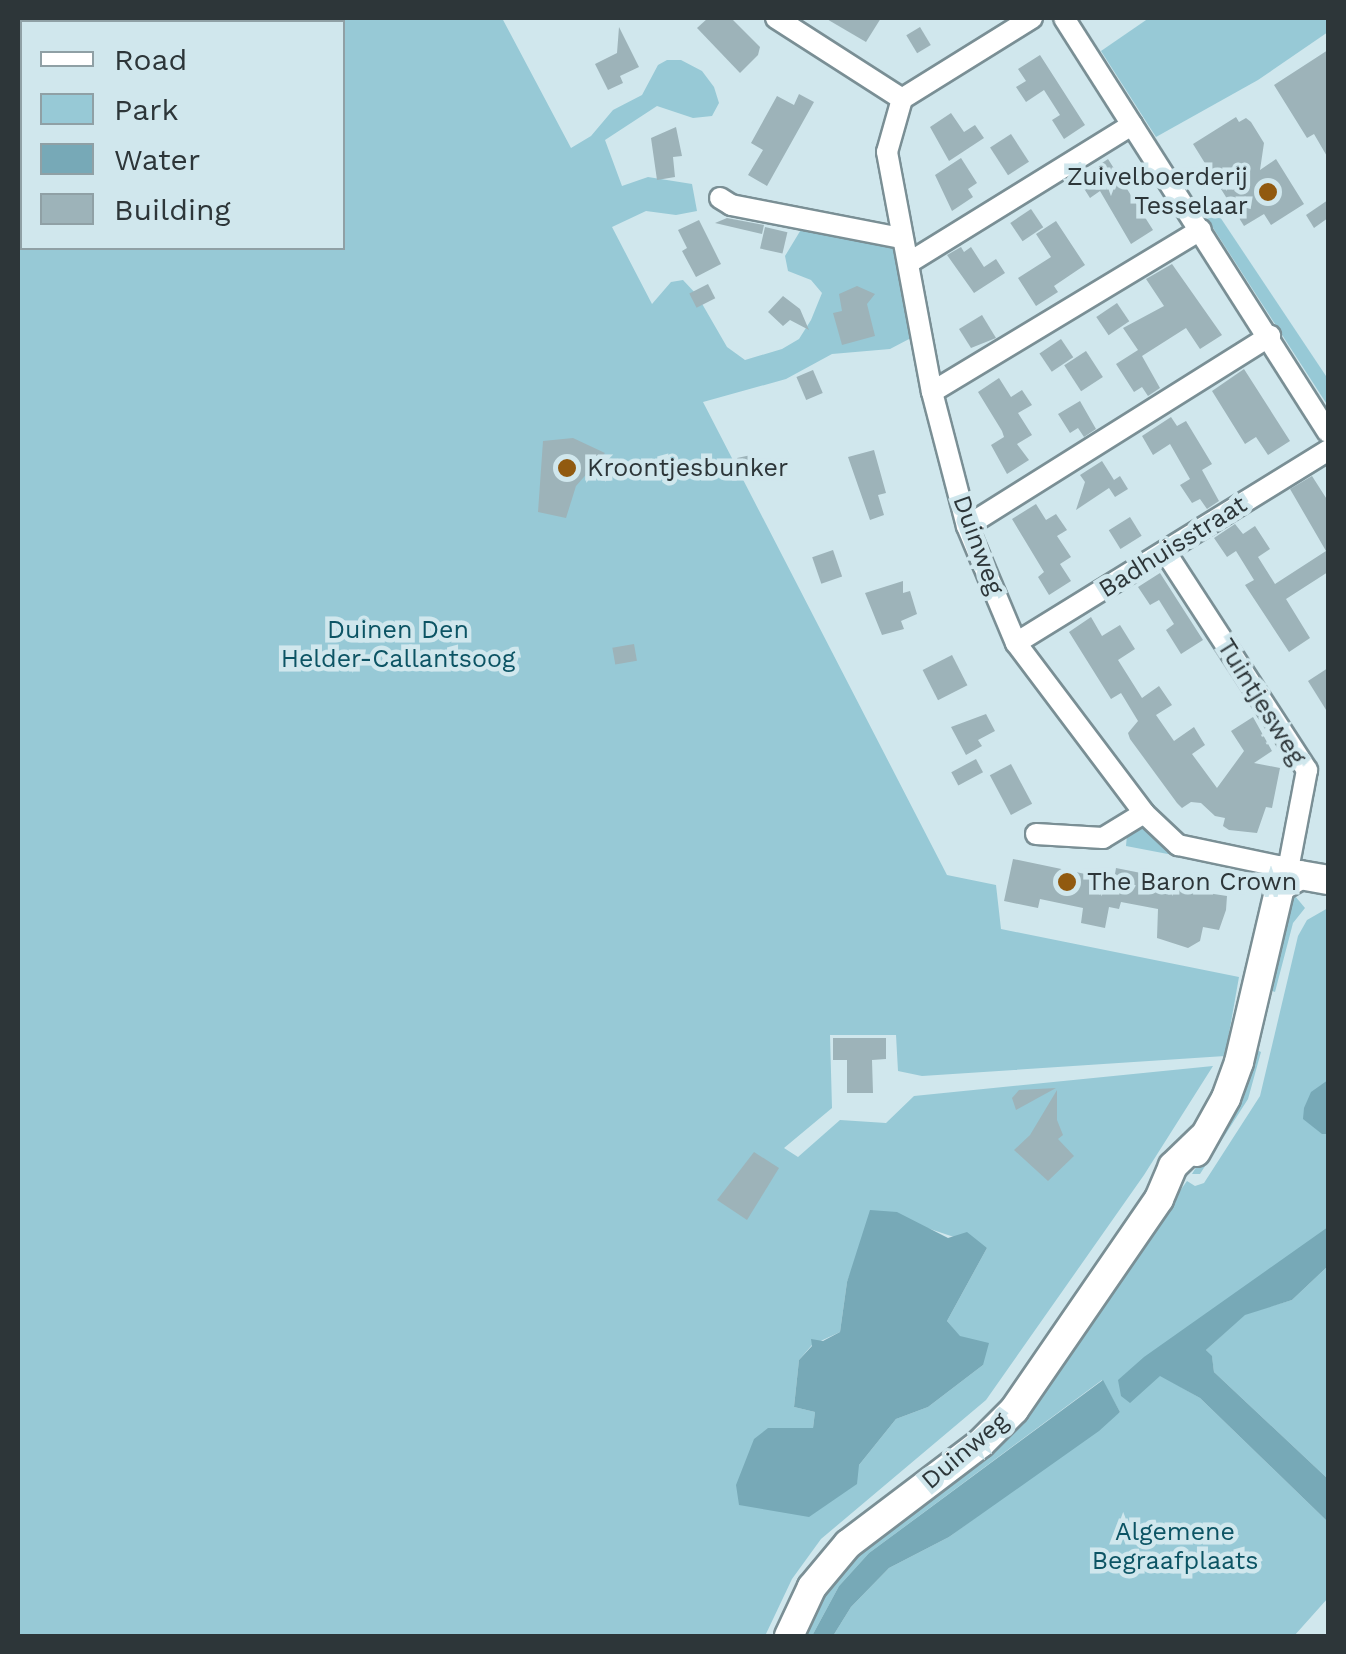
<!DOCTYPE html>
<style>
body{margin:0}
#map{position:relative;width:1346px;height:1654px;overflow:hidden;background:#d0e7ed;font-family:"Work Sans",sans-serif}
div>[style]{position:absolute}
.green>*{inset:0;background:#97c9d6}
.water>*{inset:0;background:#77a9b7}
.building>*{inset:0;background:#9db3b9;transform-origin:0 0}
.roads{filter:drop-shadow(2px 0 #7a8f95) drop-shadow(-2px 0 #7a8f95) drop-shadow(0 2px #7a8f95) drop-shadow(0 -2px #7a8f95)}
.street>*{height:20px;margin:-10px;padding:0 10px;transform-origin:10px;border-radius:10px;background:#fff}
.secondary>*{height:28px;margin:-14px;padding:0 14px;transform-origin:14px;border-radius:14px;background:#fff}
.dots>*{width:28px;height:28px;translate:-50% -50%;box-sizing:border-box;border:5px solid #d0e7ed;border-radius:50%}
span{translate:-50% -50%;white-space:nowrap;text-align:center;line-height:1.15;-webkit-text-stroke:9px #d0e7ed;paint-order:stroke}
.poi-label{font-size:25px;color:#2d3639}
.right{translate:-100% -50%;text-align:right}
.left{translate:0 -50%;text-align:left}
.street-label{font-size:25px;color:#2d3639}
.park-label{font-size:25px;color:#0c5464}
.frame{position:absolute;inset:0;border:20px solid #2d3639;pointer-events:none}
.legend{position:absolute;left:20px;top:20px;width:325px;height:230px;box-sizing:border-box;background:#d0e7ed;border:2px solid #8fa0a5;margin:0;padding:12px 18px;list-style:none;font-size:30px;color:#2d3639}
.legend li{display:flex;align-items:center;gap:20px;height:50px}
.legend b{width:50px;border:2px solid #8fa0a5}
</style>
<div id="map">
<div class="green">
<i style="clip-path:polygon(evenodd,18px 18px,502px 18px,571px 148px,591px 136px,613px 110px,642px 95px,658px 65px,667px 60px,681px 60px,702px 71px,714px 87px,719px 103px,712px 116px,693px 118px,657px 106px,605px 140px,622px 186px,648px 177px,692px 184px,697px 211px,676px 215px,646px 211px,612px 227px,652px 304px,671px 282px,683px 280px,697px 295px,727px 347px,745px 360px,782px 349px,799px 339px,811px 320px,822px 293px,811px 280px,788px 271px,785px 256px,805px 223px,893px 245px,911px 338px,890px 349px,832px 354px,786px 379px,703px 402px,947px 875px,996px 885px,1001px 929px,1239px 977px,1225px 1056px,922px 1076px,898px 1071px,896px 1035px,830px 1035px,832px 1108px,784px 1148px,798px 1157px,840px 1120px,886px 1123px,914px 1096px,1213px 1066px,1144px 1175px,986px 1400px,821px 1539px,792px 1579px,765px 1636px,18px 1636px,18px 18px,22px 22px,342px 22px,342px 248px,22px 248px,22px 22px,18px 18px,924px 1227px,987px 1248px,947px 1321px,983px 1365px,928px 1407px,896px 1419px,859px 1465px,768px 1428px,813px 1428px,815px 1412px,794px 1407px,799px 1360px,812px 1345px,840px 1332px,847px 1282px,867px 1230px,924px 1227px)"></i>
<i style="clip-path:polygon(1149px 18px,1328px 18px,1328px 32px,1258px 80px,1156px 137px,1101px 51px)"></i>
<i style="clip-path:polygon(1216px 211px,1328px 379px,1328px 406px,1206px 217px)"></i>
<i style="clip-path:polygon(1137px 828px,1150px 830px,1173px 855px,1126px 846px,1127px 835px)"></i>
<i style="clip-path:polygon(1295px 896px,1305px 908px,1293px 923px,1275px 992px,1266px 989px,1289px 901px)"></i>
<i style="clip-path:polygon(1328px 908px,1328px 1235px,1160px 1375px,1200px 1398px,1328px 1522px,1328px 1598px,1294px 1636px,833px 1636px,851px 1607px,889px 1568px,949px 1537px,1120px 1412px,1102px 1380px,869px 1553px,839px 1586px,812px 1636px,799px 1636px,828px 1583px,1069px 1345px,1187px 1181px,1195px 1186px,1204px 1183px,1260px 1096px,1298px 936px,1307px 920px)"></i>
<i style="clip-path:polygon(1252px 1048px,1261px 1052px,1248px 1099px,1200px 1174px,1192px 1174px,1228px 1114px)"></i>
<i style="clip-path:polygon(1328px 1266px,1328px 1479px,1214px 1372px,1212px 1357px,1206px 1350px,1245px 1314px,1292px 1300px)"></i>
</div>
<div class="water">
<i style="clip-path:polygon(1328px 1080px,1328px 1134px,1322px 1134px,1303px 1119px,1304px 1108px,1311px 1092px)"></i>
<i style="clip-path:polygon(870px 1210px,897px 1212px,948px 1238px,967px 1232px,987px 1248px,947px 1321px,960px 1336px,989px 1343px,983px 1365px,928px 1407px,896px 1419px,859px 1465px,857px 1484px,809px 1517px,739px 1505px,736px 1485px,754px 1439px,768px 1428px,813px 1428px,815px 1412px,794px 1407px,799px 1360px,812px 1346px,811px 1339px,823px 1341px,840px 1332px,847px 1282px)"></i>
<i style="clip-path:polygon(1328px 1227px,1328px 1266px,1292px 1300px,1245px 1315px,1206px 1350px,1212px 1356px,1214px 1372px,1328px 1479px,1328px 1522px,1200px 1398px,1160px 1376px,1130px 1403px,1121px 1396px,1118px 1380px,1144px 1357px)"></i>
<i style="clip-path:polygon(1103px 1380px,1120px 1412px,1099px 1431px,949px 1537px,889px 1568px,851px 1607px,833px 1636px,812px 1636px,839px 1586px,869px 1553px)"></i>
</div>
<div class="building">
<i style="clip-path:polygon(708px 18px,731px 18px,760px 47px,758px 55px,740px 73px,697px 28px)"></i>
<i style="clip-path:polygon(825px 18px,881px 18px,866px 42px)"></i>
<i style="clip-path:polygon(619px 27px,639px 67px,620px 76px,623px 83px,608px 90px,595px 64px,617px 53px)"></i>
<i style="left:920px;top:27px;width:21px;height:16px;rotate:59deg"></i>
<i style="clip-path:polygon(1328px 50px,1328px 158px,1314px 134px,1307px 138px,1274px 85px)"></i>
<i style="clip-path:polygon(1040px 55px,1085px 125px,1064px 139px,1052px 120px,1060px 115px,1044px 90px,1026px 102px,1016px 87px,1026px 81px,1018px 69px)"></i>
<i style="clip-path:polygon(799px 94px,814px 102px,767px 186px,748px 175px,763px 150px,751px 143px,777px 96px,794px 105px)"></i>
<i style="clip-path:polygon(951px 113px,964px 132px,975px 125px,984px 138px,949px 161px,930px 127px)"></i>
<i style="clip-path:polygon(1236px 117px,1239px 122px,1246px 118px,1251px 122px,1264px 143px,1260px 170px,1276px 159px,1304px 204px,1271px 225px,1264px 214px,1244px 226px,1193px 144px)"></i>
<i style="clip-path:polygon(676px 127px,682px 156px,673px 157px,675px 177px,657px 180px,651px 138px)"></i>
<i style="left:1011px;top:134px;width:33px;height:25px;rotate:57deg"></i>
<i style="clip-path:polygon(961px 158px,977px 183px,968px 189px,973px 197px,952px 211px,935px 175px)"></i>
<i style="clip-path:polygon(1108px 159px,1153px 230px,1131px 244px,1100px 191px,1090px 198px,1078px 179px)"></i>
<i style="clip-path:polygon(1328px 200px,1328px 218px,1314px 228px,1306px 215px)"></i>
<i style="left:1031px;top:209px;width:22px;height:25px;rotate:56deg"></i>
<i style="clip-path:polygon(727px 218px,764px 225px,762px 234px,715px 223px)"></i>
<i style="clip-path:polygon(699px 220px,721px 264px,696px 277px,682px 251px,687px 248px,678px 230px)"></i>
<i style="clip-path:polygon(1056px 221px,1085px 265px,1054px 286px,1058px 292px,1036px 306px,1018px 278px,1051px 257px,1036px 234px)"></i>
<i style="left:765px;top:227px;width:23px;height:22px;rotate:13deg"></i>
<i style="clip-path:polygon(961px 247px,964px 252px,971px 247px,984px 267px,996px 259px,1005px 273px,974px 293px,947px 255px)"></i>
<i style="clip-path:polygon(1172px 264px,1222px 335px,1200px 349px,1186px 328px,1142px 356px,1160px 388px,1148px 396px,1142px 387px,1134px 392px,1116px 364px,1138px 350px,1123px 328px,1164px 306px,1146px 279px)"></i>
<i style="left:708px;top:284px;width:16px;height:21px;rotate:63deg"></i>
<i style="clip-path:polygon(857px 286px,875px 294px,867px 304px,875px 336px,842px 345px,833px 313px,842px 311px,839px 294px)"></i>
<i style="clip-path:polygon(783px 296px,800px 309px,809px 330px,790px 320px,783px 326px,768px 312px)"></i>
<i style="left:1117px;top:303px;width:22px;height:25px;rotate:56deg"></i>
<i style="clip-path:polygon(982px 315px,996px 338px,971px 348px,959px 329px)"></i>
<i style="left:1061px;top:339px;width:22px;height:26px;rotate:56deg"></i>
<i style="left:1086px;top:351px;width:31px;height:26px;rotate:57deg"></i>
<i style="clip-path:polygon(1244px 369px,1290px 441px,1268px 455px,1256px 437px,1245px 444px,1212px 391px)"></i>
<i style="left:813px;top:370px;width:25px;height:18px;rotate:67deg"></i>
<i style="clip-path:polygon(999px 378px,1011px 397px,1022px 390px,1032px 405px,1018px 413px,1032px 435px,1017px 444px,1029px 460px,1007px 474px,991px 445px,1004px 437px,1002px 431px,978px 392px)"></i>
<i style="clip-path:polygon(1080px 401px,1096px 429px,1084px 437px,1078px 428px,1070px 433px,1058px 414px)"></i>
<i style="clip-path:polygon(1171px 417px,1177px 426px,1186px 421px,1212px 464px,1202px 470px,1219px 501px,1207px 509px,1200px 499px,1192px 503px,1180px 485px,1190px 479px,1170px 444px,1153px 455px,1142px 436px)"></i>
<i style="clip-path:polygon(573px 438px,605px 453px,576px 486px,566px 518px,538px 512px,543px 441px)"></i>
<i style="clip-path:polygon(874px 450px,886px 493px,878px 495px,884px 515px,870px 520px,848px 457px)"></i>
<i style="clip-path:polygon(756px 454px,762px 476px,747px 480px,737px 458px)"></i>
<i style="clip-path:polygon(1102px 461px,1114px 480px,1120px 476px,1128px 489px,1115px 497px,1109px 488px,1076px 510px,1085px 482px,1080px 475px)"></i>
<i style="clip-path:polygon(1312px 476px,1328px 501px,1328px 572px,1286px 599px,1310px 638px,1289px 652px,1245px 585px,1254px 580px,1236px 551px,1227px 557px,1214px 538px,1235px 524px,1243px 534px,1255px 526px,1270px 549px,1258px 557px,1275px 584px,1326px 551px,1290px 489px)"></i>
<i style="clip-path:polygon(1036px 504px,1046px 520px,1056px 514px,1067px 530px,1057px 536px,1071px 557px,1060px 564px,1071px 581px,1049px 595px,1038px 577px,1044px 572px,1012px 519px)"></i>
<i style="left:1130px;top:517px;width:22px;height:25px;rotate:58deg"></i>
<i style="left:833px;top:550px;width:28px;height:22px;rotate:71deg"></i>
<i style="clip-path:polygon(1160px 573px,1203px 640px,1181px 654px,1166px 630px,1174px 624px,1159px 600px,1150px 605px,1138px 587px)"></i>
<i style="clip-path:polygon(903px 581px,903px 593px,910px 591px,917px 614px,901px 621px,904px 629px,882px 635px,865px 593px)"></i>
<i style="clip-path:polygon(1091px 617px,1102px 636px,1120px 625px,1135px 649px,1118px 660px,1142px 698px,1159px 686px,1172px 705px,1156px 715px,1174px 741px,1194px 727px,1205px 745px,1192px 754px,1217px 788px,1244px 751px,1231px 731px,1253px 717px,1272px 751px,1254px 763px,1280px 768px,1272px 808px,1266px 807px,1257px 833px,1229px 830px,1223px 826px,1225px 818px,1215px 816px,1201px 803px,1191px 802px,1182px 808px,1177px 803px,1130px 739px,1128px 733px,1138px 721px,1121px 693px,1111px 699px,1069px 632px)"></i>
<i style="left:634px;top:644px;width:17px;height:22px;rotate:80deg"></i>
<i style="left:952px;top:655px;width:34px;height:33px;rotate:63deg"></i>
<i style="clip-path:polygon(1328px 668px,1328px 713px,1308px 681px)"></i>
<i style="clip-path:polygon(986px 714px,995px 731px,978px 740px,982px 746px,966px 755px,951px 727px)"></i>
<i style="left:976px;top:759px;width:15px;height:28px;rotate:62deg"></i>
<i style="left:1011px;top:764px;width:45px;height:24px;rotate:62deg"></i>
<i style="clip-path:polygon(1013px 859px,1114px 880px,1116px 868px,1176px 880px,1174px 888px,1227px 896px,1226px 910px,1219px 930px,1203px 927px,1200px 941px,1188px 948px,1157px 938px,1158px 909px,1121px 902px,1119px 909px,1109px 907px,1105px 928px,1081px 923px,1083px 908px,1040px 899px,1038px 908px,1004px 901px)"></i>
<i style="clip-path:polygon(833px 1038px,886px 1038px,886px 1059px,872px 1060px,873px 1093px,847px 1093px,847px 1060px,833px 1060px)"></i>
<i style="clip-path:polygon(1056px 1088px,1016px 1110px,1012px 1098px,1019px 1090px)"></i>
<i style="clip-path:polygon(1057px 1090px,1057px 1120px,1063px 1135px,1058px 1139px,1074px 1156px,1048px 1181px,1014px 1150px,1030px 1135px)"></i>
<i style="clip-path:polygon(754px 1152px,779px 1168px,747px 1220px,717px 1200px)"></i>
</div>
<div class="roads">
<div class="street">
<i style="left:776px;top:18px;width:150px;rotate:32.7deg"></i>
<i style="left:1032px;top:18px;width:153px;rotate:148.1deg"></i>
<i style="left:902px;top:99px;width:55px;rotate:105.8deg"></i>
<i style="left:887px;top:152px;width:244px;rotate:79.4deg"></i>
<i style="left:932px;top:392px;width:138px;rotate:75.4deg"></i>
<i style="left:967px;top:526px;width:127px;rotate:67.3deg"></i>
<i style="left:1016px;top:643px;width:213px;rotate:53deg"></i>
<i style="left:1144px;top:813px;width:47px;rotate:43.3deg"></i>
<i style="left:1178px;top:845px;width:102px;rotate:11.9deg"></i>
<i style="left:1278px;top:866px;width:16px;rotate:60deg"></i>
<i style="left:1064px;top:18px;width:491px;rotate:57.5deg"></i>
<i style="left:720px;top:198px;width:13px;rotate:32deg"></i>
<i style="left:731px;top:205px;width:173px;rotate:11deg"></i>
<i style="left:910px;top:262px;width:261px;rotate:-31.7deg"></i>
<i style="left:932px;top:392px;width:314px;rotate:-31.1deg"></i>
<i style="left:967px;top:526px;width:358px;rotate:-32.1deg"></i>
<i style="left:1166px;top:553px;width:259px;rotate:57deg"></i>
<i style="left:1307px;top:770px;width:112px;rotate:100.8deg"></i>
<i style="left:1016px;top:643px;width:367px;rotate:-31.7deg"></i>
<i style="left:1036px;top:834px;width:67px;rotate:3.4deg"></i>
<i style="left:1103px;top:838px;width:48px;rotate:-31.4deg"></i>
</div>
<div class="secondary">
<i style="left:1196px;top:1152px;width:62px;rotate:-60.9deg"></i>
<i style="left:1226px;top:1098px;width:38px;rotate:-70deg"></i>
<i style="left:1239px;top:1062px;width:180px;rotate:-76.8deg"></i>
<i style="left:1280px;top:887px;width:23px;rotate:-31deg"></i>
<i style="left:1300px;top:875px;width:28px;rotate:10deg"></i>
<i style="left:789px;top:1636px;width:54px;rotate:-64.9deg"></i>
<i style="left:812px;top:1587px;width:56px;rotate:-50.1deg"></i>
<i style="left:848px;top:1544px;width:167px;rotate:-37.2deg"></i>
<i style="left:981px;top:1443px;width:47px;rotate:-45deg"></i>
<i style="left:1014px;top:1410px;width:256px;rotate:-55.5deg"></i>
<i style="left:1159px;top:1199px;width:36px;rotate:-67deg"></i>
<i style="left:1173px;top:1166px;width:40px;rotate:-44deg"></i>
</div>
</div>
<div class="dots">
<i style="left:1268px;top:192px;background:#915a10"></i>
<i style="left:567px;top:468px;background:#915a10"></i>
<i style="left:1067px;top:882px;background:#915a10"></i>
</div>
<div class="poi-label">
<span class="right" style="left:1248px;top:192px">Zuivelboerderij<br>Tesselaar</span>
<span class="left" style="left:587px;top:468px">Kroontjesbunker</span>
<span class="left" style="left:1087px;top:882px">The Baron Crown</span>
</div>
<div class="street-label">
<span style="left:978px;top:545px;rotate:70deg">Duinweg</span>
<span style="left:1173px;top:547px;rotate:-32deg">Badhuisstraat</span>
<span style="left:1261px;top:702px;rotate:58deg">Tuintjesweg</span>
<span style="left:965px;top:1451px;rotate:-40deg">Duinweg</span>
</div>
<div class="park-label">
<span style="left:398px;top:645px">Duinen Den<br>Helder-Callantsoog</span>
<span style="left:1175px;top:1547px">Algemene<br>Begraafplaats</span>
</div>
<div class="frame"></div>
<ul class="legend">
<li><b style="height:12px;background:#fff"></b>Road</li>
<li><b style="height:28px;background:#97c9d6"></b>Park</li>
<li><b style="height:28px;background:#77a9b7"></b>Water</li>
<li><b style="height:28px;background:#9db3b9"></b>Building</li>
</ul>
</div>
